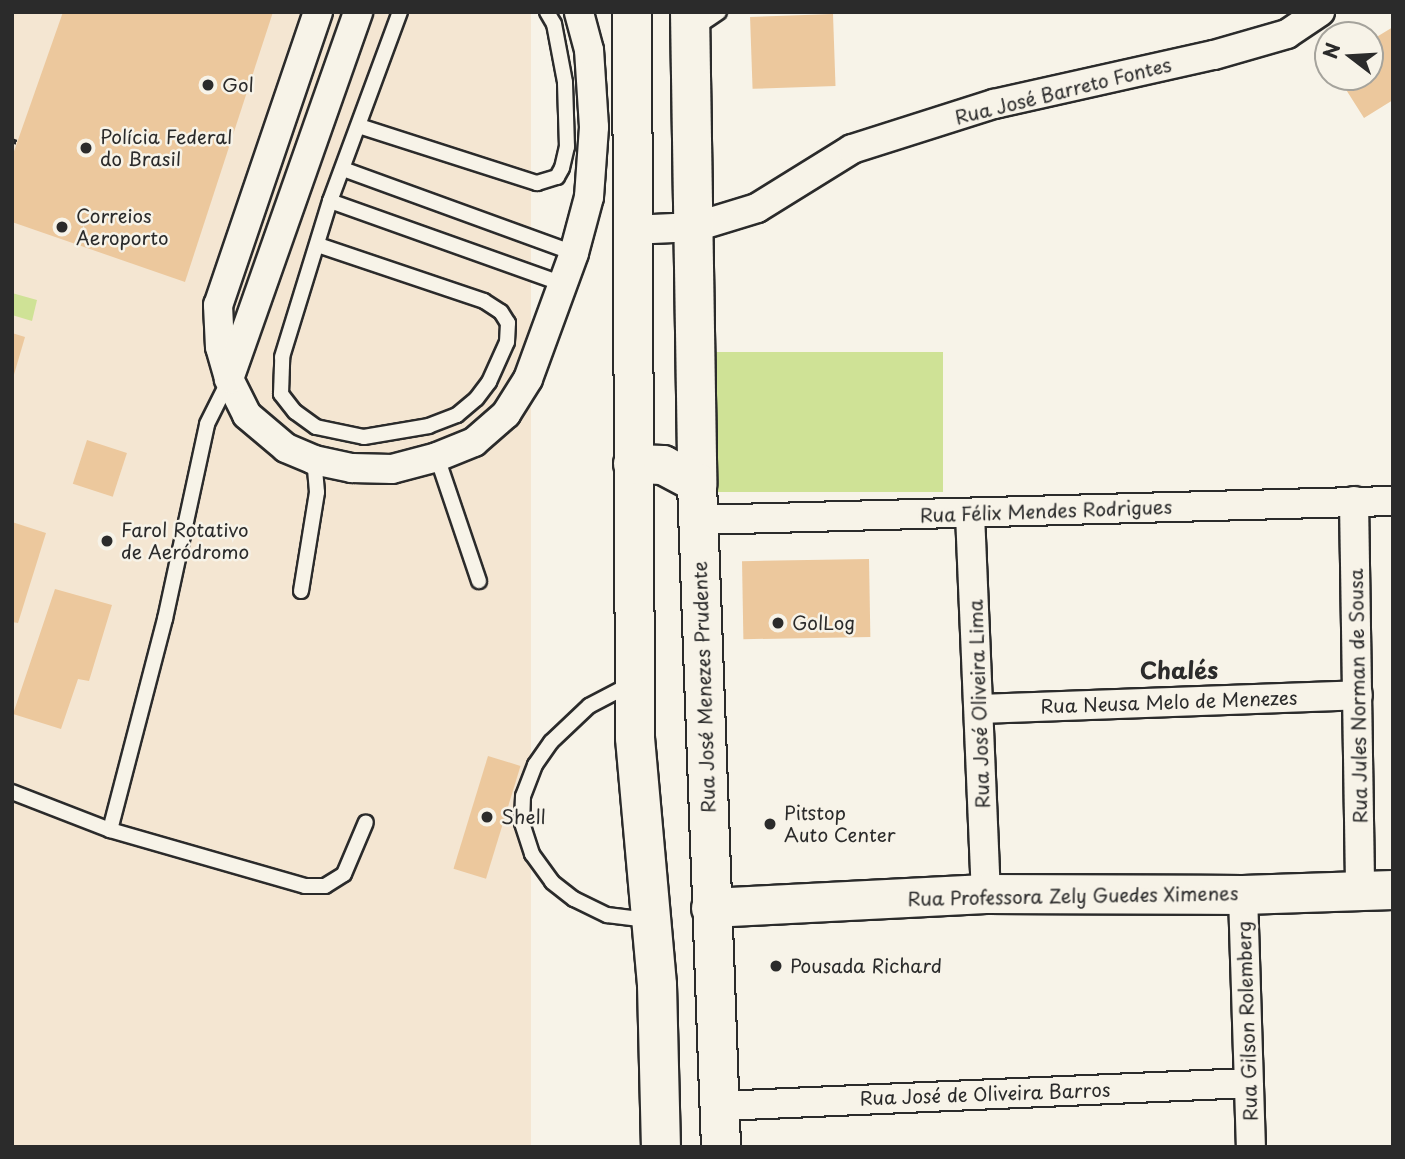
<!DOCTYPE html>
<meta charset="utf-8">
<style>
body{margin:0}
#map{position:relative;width:1405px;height:1159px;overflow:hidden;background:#f7f3e8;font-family:"Playpen Sans",sans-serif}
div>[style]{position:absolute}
.built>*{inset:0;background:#f4e6d2;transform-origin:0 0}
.green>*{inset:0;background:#cfe296;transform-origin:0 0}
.building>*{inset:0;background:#ecc89d;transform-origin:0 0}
.path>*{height:4.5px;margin-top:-2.25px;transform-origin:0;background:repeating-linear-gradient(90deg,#2b2b2b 0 5px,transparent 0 10px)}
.roads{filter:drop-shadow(2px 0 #2b2b2b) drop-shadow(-2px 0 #2b2b2b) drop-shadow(0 2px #2b2b2b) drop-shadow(0 -2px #2b2b2b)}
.lane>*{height:14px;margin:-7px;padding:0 7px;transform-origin:7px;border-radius:7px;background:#f7f3e8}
.street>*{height:28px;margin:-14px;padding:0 14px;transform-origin:14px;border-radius:14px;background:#f7f3e8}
.secondary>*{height:38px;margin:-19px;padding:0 19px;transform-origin:19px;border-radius:19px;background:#f7f3e8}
.dots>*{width:19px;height:19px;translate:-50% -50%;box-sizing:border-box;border:4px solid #f7f3e8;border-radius:50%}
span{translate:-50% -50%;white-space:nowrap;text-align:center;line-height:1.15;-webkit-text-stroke:5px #f7f3e8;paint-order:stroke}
.poi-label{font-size:19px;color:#2b2b2b}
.left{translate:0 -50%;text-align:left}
.street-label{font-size:19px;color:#2b2b2b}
.quarter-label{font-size:23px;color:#2b2b2b;font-weight:700}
.frame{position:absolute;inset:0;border:14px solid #2b2b2b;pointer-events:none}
.north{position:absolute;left:1314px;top:21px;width:70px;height:70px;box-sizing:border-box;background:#f7f3e8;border:2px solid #a5a39c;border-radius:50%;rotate:287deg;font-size:19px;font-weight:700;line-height:28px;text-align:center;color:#2b2b2b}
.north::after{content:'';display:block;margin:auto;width:24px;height:32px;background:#2b2b2b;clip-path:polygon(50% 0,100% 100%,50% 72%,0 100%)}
</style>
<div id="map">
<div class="built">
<i style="left:12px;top:12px;width:519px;height:1135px"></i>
</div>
<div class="green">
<i style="clip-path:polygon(12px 293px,37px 300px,32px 321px,12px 315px)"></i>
<i style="left:943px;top:352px;width:140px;height:227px;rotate:90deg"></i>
</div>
<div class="building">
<i style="clip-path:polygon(63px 12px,273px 12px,185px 282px,12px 222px,12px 157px)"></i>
<i style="left:833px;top:14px;width:72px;height:83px;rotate:88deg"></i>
<i style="clip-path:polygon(1393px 27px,1393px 100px,1364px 118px,1338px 77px,1370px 77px,1370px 41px)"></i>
<i style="clip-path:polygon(12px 333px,25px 337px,13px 378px,12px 378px)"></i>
<i style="left:87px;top:440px;width:42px;height:46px;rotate:18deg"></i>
<i style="clip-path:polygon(12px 522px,46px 533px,18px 623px,12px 622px)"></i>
<i style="left:869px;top:559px;width:78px;height:127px;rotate:89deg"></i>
<i style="clip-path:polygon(55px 589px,112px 605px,89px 681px,78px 679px,61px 729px,13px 714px)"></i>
<i style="left:488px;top:756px;width:34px;height:118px;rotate:17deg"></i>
</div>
<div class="path">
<i style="left:12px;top:140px;width:5px;rotate:22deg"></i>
</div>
<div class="roads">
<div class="lane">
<i style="left:694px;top:29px;width:30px;rotate:-34deg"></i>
<i style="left:359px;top:126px;width:187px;rotate:17.8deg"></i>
<i style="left:537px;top:183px;width:21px;rotate:-17deg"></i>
<i style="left:557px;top:177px;width:10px;rotate:-61deg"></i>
<i style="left:562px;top:168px;width:22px;rotate:-77deg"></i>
<i style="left:567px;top:147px;width:65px;rotate:-91.8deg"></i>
<i style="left:565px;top:82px;width:59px;rotate:-100.7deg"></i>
<i style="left:554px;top:24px;width:14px;rotate:-120deg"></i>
<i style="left:343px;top:169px;width:246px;rotate:20deg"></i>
<i style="left:330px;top:201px;width:247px;rotate:19.6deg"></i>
<i style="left:318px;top:245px;width:175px;rotate:18.6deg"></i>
<i style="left:484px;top:301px;width:20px;rotate:33deg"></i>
<i style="left:501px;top:312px;width:13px;rotate:58deg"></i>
<i style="left:508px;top:323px;width:19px;rotate:93deg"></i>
<i style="left:507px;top:342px;width:44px;rotate:114.2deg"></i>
<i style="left:489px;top:382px;width:21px;rotate:127deg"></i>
<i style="left:476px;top:399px;width:25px;rotate:140deg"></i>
<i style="left:457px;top:415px;width:30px;rotate:159deg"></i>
<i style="left:429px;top:426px;width:66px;rotate:170.4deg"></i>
<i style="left:364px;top:437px;width:49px;rotate:-168.2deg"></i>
<i style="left:316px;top:427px;width:26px;rotate:-144deg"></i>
<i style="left:295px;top:412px;width:23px;rotate:-128deg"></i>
<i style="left:281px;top:394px;width:37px;rotate:-88deg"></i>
<i style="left:282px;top:357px;width:163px;rotate:-72.9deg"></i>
<i style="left:330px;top:201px;width:202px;rotate:-69.7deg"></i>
<i style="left:437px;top:457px;width:131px;rotate:71.3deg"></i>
<i style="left:301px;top:591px;width:100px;rotate:-80.8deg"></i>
<i style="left:317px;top:492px;width:32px;rotate:-95deg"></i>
<i style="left:631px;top:684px;width:47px;rotate:152.4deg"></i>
<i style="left:589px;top:706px;width:52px;rotate:136.5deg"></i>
<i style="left:551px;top:742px;width:28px;rotate:125deg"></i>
<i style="left:535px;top:765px;width:33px;rotate:111deg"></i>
<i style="left:523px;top:796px;width:27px;rotate:92deg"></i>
<i style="left:522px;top:823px;width:33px;rotate:72deg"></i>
<i style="left:532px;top:854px;width:34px;rotate:54deg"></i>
<i style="left:552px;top:882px;width:28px;rotate:38deg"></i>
<i style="left:574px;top:899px;width:37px;rotate:26deg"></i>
<i style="left:607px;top:915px;width:41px;rotate:7deg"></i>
<i style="left:12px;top:792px;width:105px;rotate:21.2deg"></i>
<i style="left:110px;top:830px;width:203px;rotate:16deg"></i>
<i style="left:305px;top:886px;width:20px"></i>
<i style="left:325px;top:886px;width:22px;rotate:-32deg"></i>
<i style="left:344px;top:874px;width:56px;rotate:-67.1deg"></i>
<i style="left:110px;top:830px;width:218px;rotate:-75.4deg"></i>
<i style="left:165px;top:619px;width:199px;rotate:-77.8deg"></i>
<i style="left:207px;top:424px;width:49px;rotate:-63.4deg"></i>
</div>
<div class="street">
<i style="left:318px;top:12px;width:310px;rotate:108.8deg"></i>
<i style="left:218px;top:305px;width:42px;rotate:87.3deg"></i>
<i style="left:220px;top:347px;width:33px;rotate:74deg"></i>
<i style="left:229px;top:379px;width:40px;rotate:63.4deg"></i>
<i style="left:247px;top:415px;width:51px;rotate:40.2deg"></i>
<i style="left:286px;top:448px;width:30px;rotate:23deg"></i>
<i style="left:314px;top:460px;width:39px;rotate:12deg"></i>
<i style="left:352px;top:468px;width:40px;rotate:1.4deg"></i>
<i style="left:392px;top:469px;width:47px;rotate:-14.9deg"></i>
<i style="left:437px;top:457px;width:40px;rotate:-22deg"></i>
<i style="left:474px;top:442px;width:43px;rotate:-41.2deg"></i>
<i style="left:506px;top:414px;width:41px;rotate:-57.8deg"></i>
<i style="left:528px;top:379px;width:134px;rotate:-69.9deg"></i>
<i style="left:574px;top:253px;width:58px;rotate:-75deg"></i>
<i style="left:589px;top:197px;width:70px;rotate:-85.9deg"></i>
<i style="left:594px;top:127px;width:77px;rotate:-93.7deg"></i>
<i style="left:589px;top:50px;width:39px;rotate:-105deg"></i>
<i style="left:631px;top:230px;width:64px;rotate:-2.7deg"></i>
<i style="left:695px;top:227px;width:65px;rotate:-17deg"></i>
<i style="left:757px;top:208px;width:112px;rotate:-31.8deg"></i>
<i style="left:852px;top:149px;width:149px;rotate:-17.6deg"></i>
<i style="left:994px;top:104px;width:225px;rotate:-12.6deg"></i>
<i style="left:1214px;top:55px;width:76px;rotate:-16deg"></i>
<i style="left:1287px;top:34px;width:40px;rotate:-34deg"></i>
<i style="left:229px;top:379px;width:389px;rotate:-70.6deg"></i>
<i style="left:1354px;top:501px;width:389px;rotate:89.1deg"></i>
<i style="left:970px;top:514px;width:380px;rotate:87.6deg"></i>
<i style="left:699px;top:520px;width:694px;rotate:-1.57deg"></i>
<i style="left:980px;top:709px;width:378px;rotate:-2.1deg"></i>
<i style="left:1243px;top:895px;width:252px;rotate:88.2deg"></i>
<i style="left:720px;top:1106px;width:529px;rotate:-2.49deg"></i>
</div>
<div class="secondary">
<i style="left:632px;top:12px;width:726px;rotate:89.76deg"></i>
<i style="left:635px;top:738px;width:248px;rotate:84.9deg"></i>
<i style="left:657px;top:985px;width:162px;rotate:88.6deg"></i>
<i style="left:690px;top:12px;width:471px;rotate:89.1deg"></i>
<i style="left:697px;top:483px;width:664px;rotate:87.93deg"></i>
<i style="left:633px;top:464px;width:30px;rotate:2deg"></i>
<i style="left:663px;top:465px;width:38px;rotate:28deg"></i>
<i style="left:711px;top:908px;width:275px;rotate:-2.9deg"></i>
<i style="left:986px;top:894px;width:257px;rotate:0.2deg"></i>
<i style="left:1243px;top:895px;width:150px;rotate:-1.9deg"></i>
</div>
</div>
<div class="dots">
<i style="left:208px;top:85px;background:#2b2b2b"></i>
<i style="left:86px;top:148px;background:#2b2b2b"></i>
<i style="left:62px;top:227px;background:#2b2b2b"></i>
<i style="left:107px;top:541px;background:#2b2b2b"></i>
<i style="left:778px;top:623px;background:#2b2b2b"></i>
<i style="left:487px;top:817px;background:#2b2b2b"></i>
<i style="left:770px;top:824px;background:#2b2b2b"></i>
<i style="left:776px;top:966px;background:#2b2b2b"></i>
</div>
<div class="poi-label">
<span class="left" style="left:222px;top:85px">Gol</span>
<span class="left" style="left:100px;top:148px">Polícia Federal<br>do Brasil</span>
<span class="left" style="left:76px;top:227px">Correios<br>Aeroporto</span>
<span class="left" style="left:121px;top:541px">Farol Rotativo<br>de Aeródromo</span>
<span class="left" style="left:792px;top:623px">GolLog</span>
<span class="left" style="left:784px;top:824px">Pitstop<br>Auto Center</span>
<span class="left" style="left:501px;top:817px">Shell</span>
<span class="left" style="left:790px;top:966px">Pousada Richard</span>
</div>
<div class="street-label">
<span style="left:1063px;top:91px;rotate:-14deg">Rua José Barreto Fontes</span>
<span style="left:1046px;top:511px;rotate:-2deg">Rua Félix Mendes Rodrigues</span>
<span style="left:704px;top:687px;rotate:-92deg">Rua José Menezes Prudente</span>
<span style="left:1358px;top:696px;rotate:-91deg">Rua Jules Norman de Sousa</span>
<span style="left:1169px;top:702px;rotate:-2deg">Rua Neusa Melo de Menezes</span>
<span style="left:979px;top:704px;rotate:-92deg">Rua José Oliveira Lima</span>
<span style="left:1073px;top:896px;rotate:-1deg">Rua Professora Zely Guedes Ximenes</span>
<span style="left:1247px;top:1021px;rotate:-92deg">Rua Gilson Rolemberg</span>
<span style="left:985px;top:1094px;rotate:-2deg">Rua José de Oliveira Barros</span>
</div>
<div class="quarter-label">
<span style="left:1179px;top:670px">Chalés</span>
</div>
<div class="frame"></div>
<div class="north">N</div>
</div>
